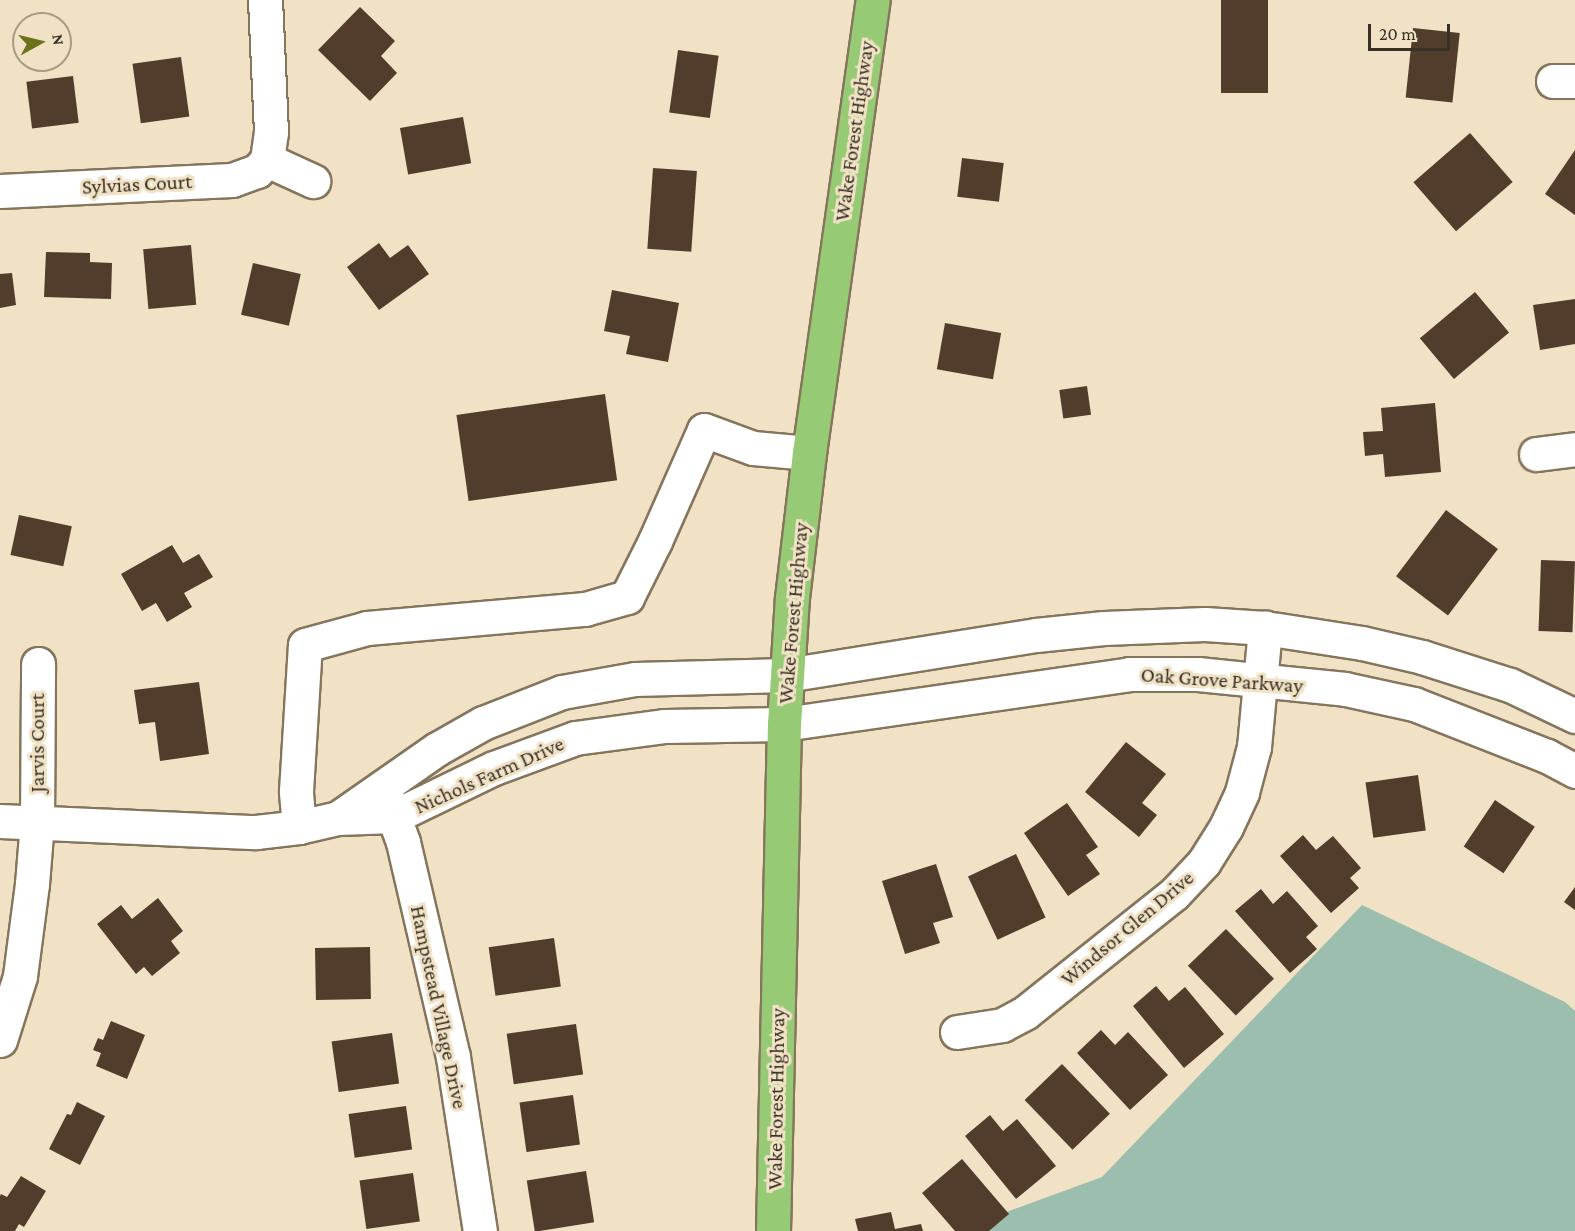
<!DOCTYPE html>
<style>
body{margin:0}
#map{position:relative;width:1575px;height:1231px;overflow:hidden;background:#f1e1c5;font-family:"Crimson Pro",serif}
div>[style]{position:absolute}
.green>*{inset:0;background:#9cbeae}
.building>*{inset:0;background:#523c2b;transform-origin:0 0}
.roads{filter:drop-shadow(2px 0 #84755c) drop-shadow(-2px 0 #84755c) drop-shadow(0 2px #84755c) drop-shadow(0 -2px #84755c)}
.minor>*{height:33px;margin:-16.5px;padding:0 16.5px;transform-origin:16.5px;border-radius:16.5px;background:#fff}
.highway>*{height:33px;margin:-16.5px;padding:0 16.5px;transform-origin:16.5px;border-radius:16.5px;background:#97ca75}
span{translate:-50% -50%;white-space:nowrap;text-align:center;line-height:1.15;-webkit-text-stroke:6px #f1e1c5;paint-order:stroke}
.street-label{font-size:21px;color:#373126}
.north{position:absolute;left:12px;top:12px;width:60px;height:60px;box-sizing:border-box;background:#f1e1c5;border:2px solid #a79b85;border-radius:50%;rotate:82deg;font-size:16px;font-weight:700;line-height:24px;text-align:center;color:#373126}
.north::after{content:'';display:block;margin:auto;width:21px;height:27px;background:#6b7219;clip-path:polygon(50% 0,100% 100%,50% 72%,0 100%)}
.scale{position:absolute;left:1368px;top:24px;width:82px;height:27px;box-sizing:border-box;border:3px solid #373126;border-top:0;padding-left:8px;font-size:18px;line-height:21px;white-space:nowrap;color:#373126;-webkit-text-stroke:4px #f1e1c5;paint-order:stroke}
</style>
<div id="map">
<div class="green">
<i style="clip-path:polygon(1362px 905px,1565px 1002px,1575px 1011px,1575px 1231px,955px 1231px,1102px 1177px)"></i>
</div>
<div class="building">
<i style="left:1221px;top:0;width:47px;height:93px"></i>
<i style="clip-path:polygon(360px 7px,395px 41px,381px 56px,397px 73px,370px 101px,318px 50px)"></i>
<i style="left:1413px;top:28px;width:47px;height:70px;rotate:6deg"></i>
<i style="left:678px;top:50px;width:41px;height:63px;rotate:8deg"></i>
<i style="left:181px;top:57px;width:60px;height:49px;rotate:82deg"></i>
<i style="left:73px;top:76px;width:47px;height:47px;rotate:83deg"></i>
<i style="left:463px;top:117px;width:47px;height:64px;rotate:80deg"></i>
<i style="left:1470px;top:133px;width:65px;height:75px;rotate:49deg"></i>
<i style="clip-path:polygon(1575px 150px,1575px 215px,1545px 194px)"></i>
<i style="left:962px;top:158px;width:42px;height:39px;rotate:7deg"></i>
<i style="left:653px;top:168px;width:44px;height:81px;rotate:4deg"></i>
<i style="clip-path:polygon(379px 243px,390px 258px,408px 245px,429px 274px,379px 310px,347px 267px)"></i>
<i style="left:191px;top:245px;width:60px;height:48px;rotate:85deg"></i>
<i style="clip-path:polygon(46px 252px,90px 253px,90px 262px,112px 263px,111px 299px,44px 297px)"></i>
<i style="left:253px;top:263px;width:49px;height:53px;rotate:13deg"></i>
<i style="clip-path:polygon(12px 273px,16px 305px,0 308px,0 274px)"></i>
<i style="clip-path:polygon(612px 290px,679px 303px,668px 362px,626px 354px,630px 336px,604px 331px)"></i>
<i style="left:1475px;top:292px;width:53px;height:72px;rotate:50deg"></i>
<i style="clip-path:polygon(1575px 299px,1575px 344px,1540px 350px,1533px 305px)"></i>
<i style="left:945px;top:323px;width:57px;height:47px;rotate:10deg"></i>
<i style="left:1087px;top:386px;width:29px;height:28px;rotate:82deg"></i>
<i style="left:605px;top:394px;width:87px;height:150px;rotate:82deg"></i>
<i style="clip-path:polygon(1435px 403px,1441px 472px,1385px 477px,1383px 454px,1365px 456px,1363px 432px,1383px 431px,1381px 408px)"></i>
<i style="left:1446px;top:510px;width:65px;height:83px;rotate:37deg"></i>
<i style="left:19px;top:515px;width:54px;height:41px;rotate:12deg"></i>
<i style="clip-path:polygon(172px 545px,183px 563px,199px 554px,213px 577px,184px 593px,192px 607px,167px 622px,156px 603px,142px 611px,121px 574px)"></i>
<i style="left:1541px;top:560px;width:34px;height:71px;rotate:2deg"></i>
<i style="clip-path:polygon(199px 682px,209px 754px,160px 761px,155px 722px,139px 724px,134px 690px)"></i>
<i style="clip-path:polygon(1126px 742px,1166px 774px,1142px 803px,1157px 815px,1139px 837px,1085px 792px)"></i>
<i style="left:1418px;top:775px;width:56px;height:53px;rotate:82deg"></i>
<i style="left:1495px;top:800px;width:48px;height:56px;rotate:34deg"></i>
<i style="clip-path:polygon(1067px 803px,1098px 847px,1086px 855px,1100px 874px,1068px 896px,1024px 833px)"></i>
<i style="clip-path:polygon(1303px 835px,1316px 850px,1333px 836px,1361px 868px,1350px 878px,1359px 888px,1331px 913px,1280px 856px)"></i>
<i style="left:1016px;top:854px;width:70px;height:53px;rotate:65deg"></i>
<i style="clip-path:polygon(936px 864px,953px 917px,933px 923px,940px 943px,905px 954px,882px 881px)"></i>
<i style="clip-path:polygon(1575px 887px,1575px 910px,1564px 902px)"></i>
<i style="clip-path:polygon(1261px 889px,1273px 904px,1287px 891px,1318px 926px,1306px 937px,1317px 949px,1290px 973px,1235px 911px)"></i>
<i style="clip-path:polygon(158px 898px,183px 931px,171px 941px,180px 953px,152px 976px,144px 967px,136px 974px,97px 924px,121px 905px,132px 919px)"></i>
<i style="left:1226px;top:929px;width:69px;height:53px;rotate:46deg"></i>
<i style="left:554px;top:938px;width:49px;height:66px;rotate:82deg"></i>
<i style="left:370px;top:947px;width:52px;height:55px;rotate:89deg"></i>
<i style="clip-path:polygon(1156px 986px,1169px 1001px,1185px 987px,1224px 1034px,1184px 1068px,1133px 1006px)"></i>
<i style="clip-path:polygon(111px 1021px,145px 1035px,127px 1079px,96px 1066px,101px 1053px,93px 1050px,98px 1038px,103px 1040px)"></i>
<i style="left:576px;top:1024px;width:51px;height:70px;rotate:82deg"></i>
<i style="clip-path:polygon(1101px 1030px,1115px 1045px,1128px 1032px,1168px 1075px,1130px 1110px,1077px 1053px)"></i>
<i style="left:392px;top:1033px;width:51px;height:61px;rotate:82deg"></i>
<i style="left:1062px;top:1064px;width:69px;height:52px;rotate:46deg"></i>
<i style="left:573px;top:1095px;width:50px;height:54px;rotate:82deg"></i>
<i style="clip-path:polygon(77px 1102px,105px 1116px,80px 1165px,49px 1149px,67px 1114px,71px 1115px)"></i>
<i style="left:406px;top:1106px;width:44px;height:58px;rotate:82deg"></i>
<i style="clip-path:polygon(990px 1115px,1003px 1131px,1017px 1119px,1056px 1166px,1016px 1199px,965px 1136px)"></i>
<i style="clip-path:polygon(962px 1159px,1009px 1214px,989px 1231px,955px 1231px,922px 1193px)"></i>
<i style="left:586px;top:1171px;width:52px;height:60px;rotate:81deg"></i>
<i style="left:413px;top:1173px;width:49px;height:54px;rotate:82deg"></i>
<i style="clip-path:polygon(21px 1176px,46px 1191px,24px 1227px,19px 1224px,15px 1231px,0 1231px,0 1196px,1px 1194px,7px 1197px)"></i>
<i style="clip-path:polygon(891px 1212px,895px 1229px,921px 1224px,923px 1231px,858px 1231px,855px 1219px)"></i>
</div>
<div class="roads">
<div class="minor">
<i style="left:1553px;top:81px;width:22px"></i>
<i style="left:267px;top:160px;width:51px;rotate:24.5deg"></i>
<i style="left:0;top:191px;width:232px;rotate:-2.7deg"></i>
<i style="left:232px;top:180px;width:27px;rotate:-20deg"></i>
<i style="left:257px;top:171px;width:15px;rotate:-48deg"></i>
<i style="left:267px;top:160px;width:28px;rotate:-82deg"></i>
<i style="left:271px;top:132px;width:132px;rotate:-92.6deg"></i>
<i style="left:1536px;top:454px;width:39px;rotate:-7deg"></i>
<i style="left:387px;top:798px;width:47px;rotate:70deg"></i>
<i style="left:403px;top:842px;width:221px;rotate:76.9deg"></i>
<i style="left:453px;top:1057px;width:176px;rotate:81.2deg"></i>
<i style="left:338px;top:818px;width:121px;rotate:-34.9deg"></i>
<i style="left:437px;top:749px;width:53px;rotate:-29.5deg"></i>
<i style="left:483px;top:723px;width:85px;rotate:-21.4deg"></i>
<i style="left:562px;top:692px;width:74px;rotate:-10.1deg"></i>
<i style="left:635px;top:679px;width:151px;rotate:-1.5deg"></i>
<i style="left:786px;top:675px;width:253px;rotate:-9.1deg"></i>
<i style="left:1036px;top:635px;width:68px;rotate:-5.9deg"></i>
<i style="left:1104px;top:628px;width:101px;rotate:-2.3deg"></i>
<i style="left:1205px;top:624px;width:60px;rotate:3.8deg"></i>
<i style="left:1265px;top:628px;width:98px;rotate:8.8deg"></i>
<i style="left:1362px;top:643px;width:62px;rotate:13.1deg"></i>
<i style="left:1422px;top:657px;width:92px;rotate:17.7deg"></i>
<i style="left:1510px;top:685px;width:72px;rotate:25.5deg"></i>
<i style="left:0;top:821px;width:256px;rotate:2.5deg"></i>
<i style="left:256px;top:832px;width:43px;rotate:-6.6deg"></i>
<i style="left:299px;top:827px;width:40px;rotate:-13deg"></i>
<i style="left:338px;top:818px;width:57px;rotate:-2deg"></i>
<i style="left:395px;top:816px;width:110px;rotate:-25.9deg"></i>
<i style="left:494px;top:768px;width:86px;rotate:-20.3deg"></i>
<i style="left:575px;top:738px;width:91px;rotate:-7.6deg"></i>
<i style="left:665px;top:726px;width:119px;rotate:-1deg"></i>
<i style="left:784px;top:724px;width:349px;rotate:-8.2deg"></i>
<i style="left:1129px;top:674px;width:69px"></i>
<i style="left:1198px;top:674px;width:148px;rotate:5.8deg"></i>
<i style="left:1345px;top:689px;width:71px;rotate:12.3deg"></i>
<i style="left:1414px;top:704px;width:143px;rotate:21.4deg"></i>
<i style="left:1547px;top:756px;width:32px;rotate:28deg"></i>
<i style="left:299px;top:827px;width:36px;rotate:-95deg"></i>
<i style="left:296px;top:791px;width:146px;rotate:-86.5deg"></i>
<i style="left:305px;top:645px;width:64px;rotate:-15.3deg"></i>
<i style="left:367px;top:628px;width:219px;rotate:-5deg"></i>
<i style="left:585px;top:609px;width:44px;rotate:-15.9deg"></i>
<i style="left:627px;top:597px;width:63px;rotate:-63.4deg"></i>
<i style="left:655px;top:541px;width:121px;rotate:-66.2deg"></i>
<i style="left:704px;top:430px;width:52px;rotate:20.2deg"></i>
<i style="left:753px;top:448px;width:56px;rotate:5.1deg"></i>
<i style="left:957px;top:1032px;width:46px;rotate:-8.8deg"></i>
<i style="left:1002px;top:1025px;width:27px;rotate:-28deg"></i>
<i style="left:1026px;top:1012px;width:189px;rotate:-38.6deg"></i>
<i style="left:1174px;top:894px;width:44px;rotate:-46.8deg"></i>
<i style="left:1204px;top:862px;width:41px;rotate:-57.8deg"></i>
<i style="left:1226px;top:827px;width:38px;rotate:-65deg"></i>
<i style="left:1242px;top:792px;width:47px;rotate:-75.1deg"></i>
<i style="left:1254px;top:747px;width:120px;rotate:-84.7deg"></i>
<i style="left:0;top:1040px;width:67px;rotate:-72.6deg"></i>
<i style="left:20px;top:976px;width:93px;rotate:-82.6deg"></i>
<i style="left:32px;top:884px;width:62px;rotate:-85.4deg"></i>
<i style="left:37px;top:822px;width:158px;rotate:-89.6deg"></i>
</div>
<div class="highway">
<i style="left:773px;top:1231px;width:507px;rotate:-88.76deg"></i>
<i style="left:784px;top:724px;width:126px;rotate:-86.4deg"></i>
<i style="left:792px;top:598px;width:146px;rotate:-83.3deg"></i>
<i style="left:809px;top:453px;width:457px;rotate:-82deg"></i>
</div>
</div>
<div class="street-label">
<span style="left:854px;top:131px;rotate:-82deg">Wake Forest Highway</span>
<span style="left:137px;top:184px;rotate:-3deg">Sylvias Court</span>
<span style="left:793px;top:613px;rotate:-85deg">Wake Forest Highway</span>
<span style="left:1222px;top:680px;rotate:4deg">Oak Grove Parkway</span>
<span style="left:37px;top:743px;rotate:-90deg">Jarvis Court</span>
<span style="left:489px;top:775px;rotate:-24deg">Nichols Farm Drive</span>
<span style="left:1127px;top:928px;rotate:-40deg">Windsor Glen Drive</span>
<span style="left:439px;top:1007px;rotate:78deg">Hampstead Village Drive</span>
<span style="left:776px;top:1099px;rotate:-89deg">Wake Forest Highway</span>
</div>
<div class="north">N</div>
<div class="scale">20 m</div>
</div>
